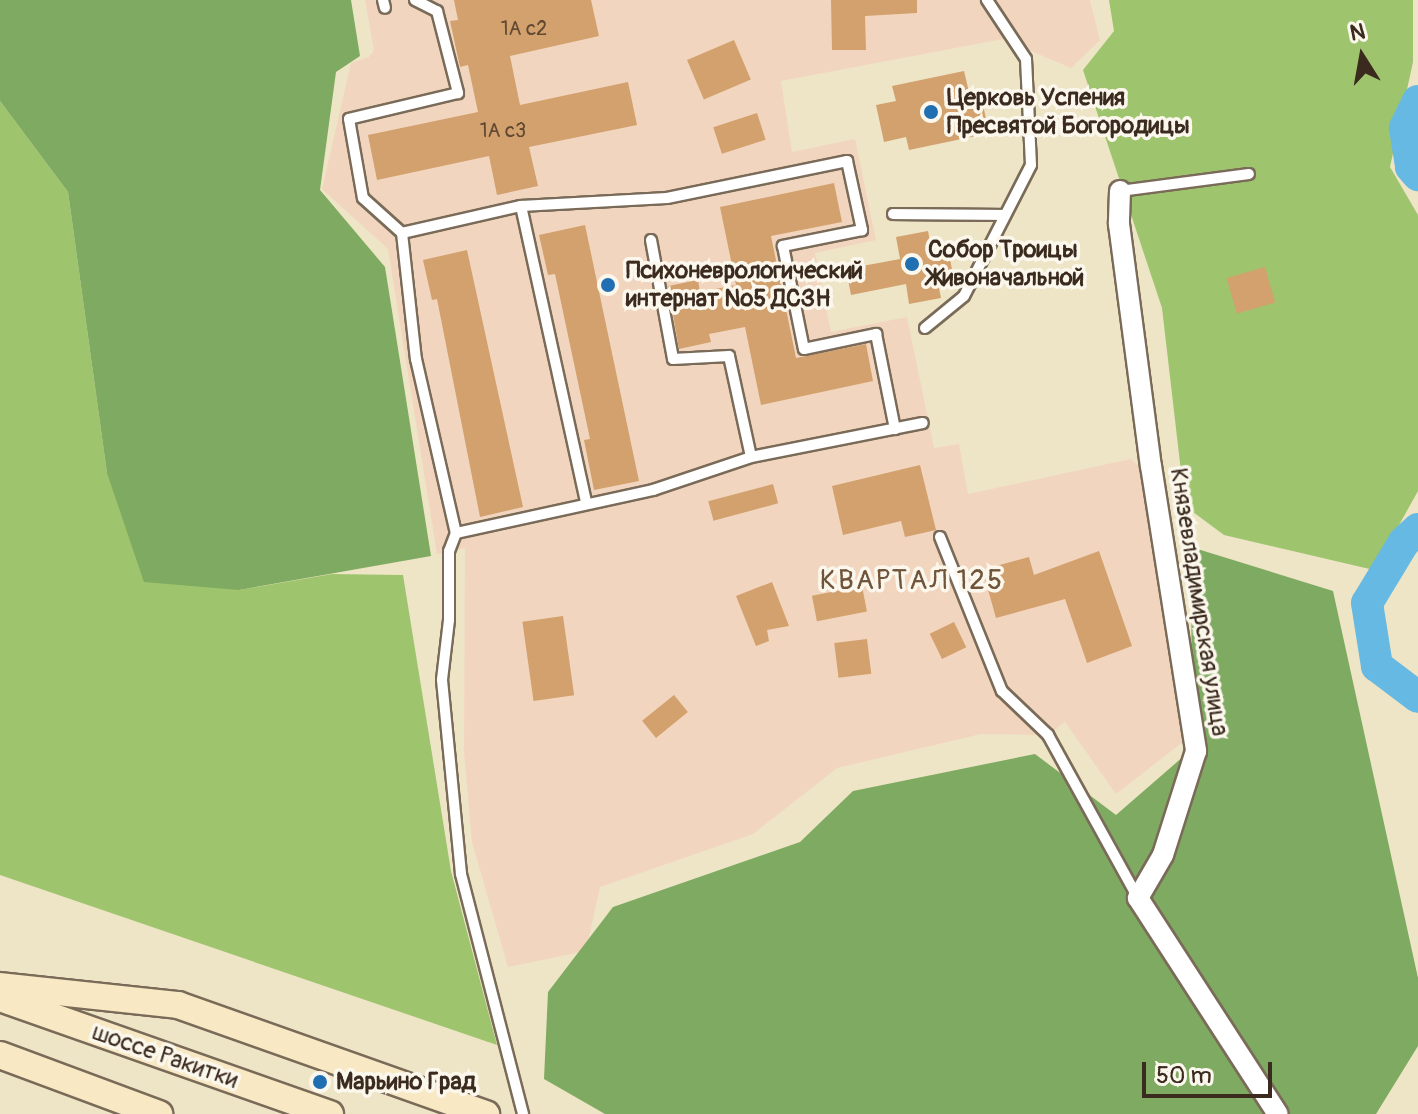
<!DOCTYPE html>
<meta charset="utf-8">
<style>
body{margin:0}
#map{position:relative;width:1418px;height:1114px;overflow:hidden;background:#eee5c6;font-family:Pangolin,sans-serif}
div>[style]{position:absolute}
.built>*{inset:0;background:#f2d5be}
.green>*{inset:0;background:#9fc46e}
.forest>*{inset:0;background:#7faa61}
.river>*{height:32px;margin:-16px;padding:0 16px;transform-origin:16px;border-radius:16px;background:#66b9e2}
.building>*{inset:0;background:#d2a16d;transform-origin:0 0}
.roads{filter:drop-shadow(2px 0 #7a6b59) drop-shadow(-2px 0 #7a6b59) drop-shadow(0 2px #7a6b59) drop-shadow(0 -2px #7a6b59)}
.lane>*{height:10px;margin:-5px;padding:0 5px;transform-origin:5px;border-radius:5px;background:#fff}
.street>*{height:20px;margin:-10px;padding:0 10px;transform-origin:10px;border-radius:10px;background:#fff}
.secondary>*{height:26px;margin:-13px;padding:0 13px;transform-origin:13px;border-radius:13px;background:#f8e8c3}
.dots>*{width:22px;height:22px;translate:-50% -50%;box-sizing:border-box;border:4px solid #fbf7ec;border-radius:50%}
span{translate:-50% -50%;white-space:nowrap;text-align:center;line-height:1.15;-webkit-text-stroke:7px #fbf7ec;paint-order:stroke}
.number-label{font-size:20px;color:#614832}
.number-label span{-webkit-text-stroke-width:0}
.poi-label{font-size:24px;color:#3b2a1e;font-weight:700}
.left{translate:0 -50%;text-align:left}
.street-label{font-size:24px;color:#3b2a1e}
.quarter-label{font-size:28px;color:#70543a;letter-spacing:2px}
.north{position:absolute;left:1322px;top:16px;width:80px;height:80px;-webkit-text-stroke:6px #fbf7ec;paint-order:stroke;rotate:349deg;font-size:22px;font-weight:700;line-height:32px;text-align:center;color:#3b2a1e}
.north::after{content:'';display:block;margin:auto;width:28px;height:36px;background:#3b2a1e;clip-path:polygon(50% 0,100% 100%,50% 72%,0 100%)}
.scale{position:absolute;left:1142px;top:1062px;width:130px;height:36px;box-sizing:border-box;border:4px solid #3b2a1e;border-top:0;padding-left:10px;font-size:24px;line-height:28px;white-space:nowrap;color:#3b2a1e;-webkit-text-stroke:6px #fbf7ec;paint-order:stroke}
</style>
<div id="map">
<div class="built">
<i style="clip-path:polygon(365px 0,1090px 0,1100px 40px,1071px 68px,1003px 39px,781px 81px,792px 152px,855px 139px,876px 240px,815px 253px,831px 332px,907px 317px,934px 448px,959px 444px,968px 494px,1131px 459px,1147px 474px,1188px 738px,1116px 794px,1065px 722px,1048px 735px,981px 734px,837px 768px,753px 834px,600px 887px,586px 951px,508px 967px,472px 842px,464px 753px,465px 548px,437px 554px,388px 249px,322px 189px,351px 63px,369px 57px,374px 50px)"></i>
</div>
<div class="green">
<i style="clip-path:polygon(1109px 0,1413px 0,1413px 62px,1390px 167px,1418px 215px,1418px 491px,1374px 570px,1224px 535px,1185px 506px,1162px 308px,1083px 70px,1114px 31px)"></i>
<i style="clip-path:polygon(0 101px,68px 192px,107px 473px,239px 590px,332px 574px,403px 575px,451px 871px,497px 1045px,0 875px)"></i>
</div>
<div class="forest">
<i style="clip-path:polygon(0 0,351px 0,360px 56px,336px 72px,320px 190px,385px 267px,431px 556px,239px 590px,144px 582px,107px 473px,68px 192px,0 101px)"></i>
<i style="clip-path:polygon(1191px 547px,1333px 591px,1418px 978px,1418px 1046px,1376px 1114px,605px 1114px,544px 1079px,548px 992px,613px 907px,800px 842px,853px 791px,1035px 754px,1116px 815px,1192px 749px)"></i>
</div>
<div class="river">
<i style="left:1418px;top:101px;width:30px;rotate:116deg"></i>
<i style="left:1405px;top:128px;width:39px;rotate:81deg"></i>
<i style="left:1411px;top:167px;width:11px;rotate:49deg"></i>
<i style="left:1418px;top:529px;width:19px;rotate:137deg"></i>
<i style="left:1404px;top:542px;width:71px;rotate:121.2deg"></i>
<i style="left:1367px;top:603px;width:64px;rotate:81deg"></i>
<i style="left:1377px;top:666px;width:51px;rotate:37.1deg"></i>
</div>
<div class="building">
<i style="clip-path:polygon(454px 0,591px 0,599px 36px,510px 56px,520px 105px,628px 82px,637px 125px,529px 147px,538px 186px,497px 195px,489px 156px,377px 180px,368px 135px,478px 112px,468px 65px,460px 67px,450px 21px,458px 20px)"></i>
<i style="clip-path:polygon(831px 0,917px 0,917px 13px,865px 16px,866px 50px,832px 50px)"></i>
<i style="left:734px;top:40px;width:43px;height:51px;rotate:67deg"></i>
<i style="clip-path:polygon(964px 71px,969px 92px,980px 90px,986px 119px,973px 121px,976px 136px,909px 150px,906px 137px,884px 142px,876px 105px,896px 101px,892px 86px)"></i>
<i style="left:757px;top:113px;width:28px;height:46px;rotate:72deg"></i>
<i style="clip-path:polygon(834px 183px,842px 222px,771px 236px,796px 358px,866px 344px,873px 381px,761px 405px,745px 327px,709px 334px,711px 342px,679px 349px,668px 286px,698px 280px,700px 292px,736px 285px,720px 207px)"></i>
<i style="clip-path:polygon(585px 225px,639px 481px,594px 490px,584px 440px,590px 439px,555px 274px,548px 275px,539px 235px)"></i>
<i style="clip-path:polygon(928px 231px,932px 252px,948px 248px,953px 275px,937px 278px,941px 298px,909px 304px,906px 284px,851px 295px,846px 269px,900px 259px,896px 237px)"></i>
<i style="clip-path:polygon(467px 250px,523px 507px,480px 517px,437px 299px,432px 300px,423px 260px)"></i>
<i style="left:1265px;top:267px;width:37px;height:40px;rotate:74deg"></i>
<i style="clip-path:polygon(920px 465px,936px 530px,905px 537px,901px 521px,843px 535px,832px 486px)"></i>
<i style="left:773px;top:484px;width:20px;height:67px;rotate:75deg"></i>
<i style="clip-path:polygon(1099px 551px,1132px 646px,1087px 663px,1065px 599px,996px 618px,985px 579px,999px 575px,996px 566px,1029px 557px,1034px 575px)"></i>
<i style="clip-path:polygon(772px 582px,789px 626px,767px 630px,769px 641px,756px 646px,736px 596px)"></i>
<i style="left:862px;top:586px;width:26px;height:51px;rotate:79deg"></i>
<i style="left:563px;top:616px;width:80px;height:41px;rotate:82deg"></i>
<i style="left:954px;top:622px;width:28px;height:27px;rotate:64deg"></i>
<i style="left:867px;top:639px;width:35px;height:33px;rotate:83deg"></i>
<i style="left:674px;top:695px;width:22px;height:41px;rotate:51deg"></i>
</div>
<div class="roads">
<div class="lane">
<i style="left:383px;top:0;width:8px;rotate:76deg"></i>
<i style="left:415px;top:0;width:25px;rotate:27deg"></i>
<i style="left:437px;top:11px;width:85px;rotate:75.6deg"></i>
<i style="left:458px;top:93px;width:112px;rotate:166.6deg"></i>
<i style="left:349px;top:119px;width:80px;rotate:80deg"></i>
<i style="left:363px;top:198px;width:52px;rotate:41.9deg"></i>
<i style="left:402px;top:233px;width:127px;rotate:83.7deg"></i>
<i style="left:416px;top:359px;width:179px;rotate:77.1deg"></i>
<i style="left:456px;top:533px;width:19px;rotate:111deg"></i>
<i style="left:449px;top:551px;width:69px;rotate:90deg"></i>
<i style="left:449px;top:620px;width:60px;rotate:96.7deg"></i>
<i style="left:442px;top:680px;width:195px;rotate:84.4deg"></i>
<i style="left:461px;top:874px;width:248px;rotate:75.5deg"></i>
<i style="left:1120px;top:191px;width:130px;rotate:-7.5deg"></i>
<i style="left:521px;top:206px;width:303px;rotate:77.6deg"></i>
<i style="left:893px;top:214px;width:112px;rotate:0.5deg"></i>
<i style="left:402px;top:233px;width:122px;rotate:-12.8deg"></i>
<i style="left:521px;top:206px;width:146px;rotate:-3.1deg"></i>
<i style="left:667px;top:198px;width:184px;rotate:-11.6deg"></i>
<i style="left:847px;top:161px;width:71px;rotate:77.7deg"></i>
<i style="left:862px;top:230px;width:81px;rotate:168.6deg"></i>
<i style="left:783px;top:246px;width:105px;rotate:78.5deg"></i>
<i style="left:804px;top:349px;width:74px;rotate:-11.8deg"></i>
<i style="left:876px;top:334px;width:97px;rotate:78.7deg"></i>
<i style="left:651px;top:240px;width:121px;rotate:79.5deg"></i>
<i style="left:673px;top:359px;width:56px;rotate:-3.1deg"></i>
<i style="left:729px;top:356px;width:103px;rotate:77.7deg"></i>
<i style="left:925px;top:328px;width:50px;rotate:-39.4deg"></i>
<i style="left:964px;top:296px;width:147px;rotate:-62.9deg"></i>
<i style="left:1031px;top:165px;width:106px;rotate:-92.7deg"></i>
<i style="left:1026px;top:59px;width:71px;rotate:-123.5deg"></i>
<i style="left:456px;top:533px;width:202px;rotate:-12.3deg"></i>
<i style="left:653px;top:490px;width:103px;rotate:-18.6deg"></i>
<i style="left:751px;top:457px;width:175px;rotate:-11.2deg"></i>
<i style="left:940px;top:537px;width:166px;rotate:68.1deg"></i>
<i style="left:1002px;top:691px;width:64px;rotate:43.7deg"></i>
<i style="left:1048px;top:735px;width:186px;rotate:61.1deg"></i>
</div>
<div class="street">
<i style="left:1120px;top:191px;width:33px;rotate:92deg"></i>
<i style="left:1119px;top:224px;width:244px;rotate:82.5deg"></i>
<i style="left:1151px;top:466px;width:289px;rotate:81deg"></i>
<i style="left:1196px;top:751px;width:109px;rotate:107.6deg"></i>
<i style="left:1163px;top:855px;width:50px;rotate:120.2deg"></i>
<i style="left:1138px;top:898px;width:257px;rotate:57.1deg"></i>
</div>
<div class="secondary">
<i style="left:0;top:986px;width:179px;rotate:6.1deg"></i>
<i style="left:178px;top:1005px;width:327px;rotate:19.5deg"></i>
<i style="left:0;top:998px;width:350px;rotate:19.4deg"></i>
<i style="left:0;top:1055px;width:170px;rotate:20.4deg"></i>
</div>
</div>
<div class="dots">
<i style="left:931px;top:112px;background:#1f6fb2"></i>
<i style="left:912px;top:264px;background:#1f6fb2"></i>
<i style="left:608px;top:285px;background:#1f6fb2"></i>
<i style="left:320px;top:1082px;background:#1f6fb2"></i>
</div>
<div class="number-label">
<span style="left:524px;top:28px">1А с2</span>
<span style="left:503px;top:130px">1А с3</span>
</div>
<div class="poi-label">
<span class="left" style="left:947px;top:112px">Церковь Успения<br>Пресвятой Богородицы</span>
<span class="left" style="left:928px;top:264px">Собор Троицы<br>Живоначальной</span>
<span class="left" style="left:626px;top:285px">Психоневрологический<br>интернат №5 ДСЗН</span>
<span class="left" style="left:336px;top:1082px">Марьино Град</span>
</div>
<div class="street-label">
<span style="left:1199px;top:602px;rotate:81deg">Князевладимирская улица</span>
<span style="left:165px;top:1056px;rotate:19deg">шоссе Ракитки</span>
</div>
<div class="quarter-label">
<span style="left:912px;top:581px">КВАРТАЛ 125</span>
</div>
<div class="north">N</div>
<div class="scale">50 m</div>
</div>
